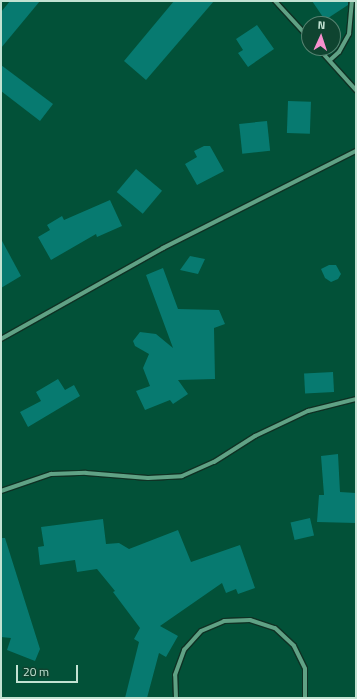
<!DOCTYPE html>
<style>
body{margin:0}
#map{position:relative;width:357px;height:699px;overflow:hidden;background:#025138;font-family:"Titillium Web",sans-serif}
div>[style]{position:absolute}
.building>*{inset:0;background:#077a70;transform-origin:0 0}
.roads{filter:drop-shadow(1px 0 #0e3224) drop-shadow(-1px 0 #0e3224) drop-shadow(0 1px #0e3224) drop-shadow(0 -1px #0e3224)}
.minor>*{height:4px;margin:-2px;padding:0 2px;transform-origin:2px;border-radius:2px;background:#60a285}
span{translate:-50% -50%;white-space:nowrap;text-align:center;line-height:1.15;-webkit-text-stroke:4px #0f4430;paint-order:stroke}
.frame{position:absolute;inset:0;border:2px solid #c2e2d2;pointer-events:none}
.north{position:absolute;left:301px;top:16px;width:40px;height:40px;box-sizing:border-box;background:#0f4430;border:1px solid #578371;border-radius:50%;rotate:3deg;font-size:11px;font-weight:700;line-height:16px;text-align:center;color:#c2e2d2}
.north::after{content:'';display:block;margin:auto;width:14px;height:18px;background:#f790ce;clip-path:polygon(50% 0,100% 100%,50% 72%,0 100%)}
.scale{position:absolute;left:16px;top:665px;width:62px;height:18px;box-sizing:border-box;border:2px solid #c2e2d2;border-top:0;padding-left:5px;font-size:12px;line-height:14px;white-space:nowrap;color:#c2e2d2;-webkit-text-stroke:3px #0f4430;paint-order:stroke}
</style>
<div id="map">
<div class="building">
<i style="clip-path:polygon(10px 1px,40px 1px,1px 48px,1px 12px)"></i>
<i style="clip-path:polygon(174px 1px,214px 1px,146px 80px,124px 61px)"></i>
<i style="clip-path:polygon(312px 1px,348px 1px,348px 5px,325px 20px)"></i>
<i style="clip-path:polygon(257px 25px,274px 49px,248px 67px,238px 53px,243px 50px,236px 39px)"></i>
<i style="clip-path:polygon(1px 65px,53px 104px,40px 121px,1px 91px)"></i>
<i style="left:288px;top:101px;width:23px;height:32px;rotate:2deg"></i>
<i style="left:267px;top:121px;width:30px;height:28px;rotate:84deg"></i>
<i style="clip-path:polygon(204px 146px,210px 146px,224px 171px,197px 185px,185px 164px,197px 157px,194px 151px)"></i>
<i style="left:136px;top:169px;width:34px;height:30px;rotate:40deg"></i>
<i style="clip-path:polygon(110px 200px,122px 226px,97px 237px,96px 234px,51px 260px,38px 237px,50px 230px,47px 225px,62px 216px,64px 220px)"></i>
<i style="clip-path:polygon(1px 239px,21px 276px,1px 288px)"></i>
<i style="clip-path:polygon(190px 256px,205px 259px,198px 274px,180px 270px)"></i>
<i style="clip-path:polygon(329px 265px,336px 265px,341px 274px,338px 279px,331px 282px,325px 278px,321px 269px)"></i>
<i style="clip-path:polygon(163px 268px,178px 309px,219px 310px,225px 324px,214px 328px,215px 379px,178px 380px,188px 394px,173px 404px,170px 400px,145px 410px,136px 391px,150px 386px,143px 368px,149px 354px,135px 346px,133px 341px,140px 332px,156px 334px,173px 348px,146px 275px)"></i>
<i style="left:333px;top:372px;width:20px;height:29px;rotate:87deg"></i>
<i style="clip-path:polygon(58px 379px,65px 390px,74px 385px,80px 396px,28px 427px,20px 412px,41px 401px,36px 392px)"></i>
<i style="clip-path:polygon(338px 454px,340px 492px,356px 493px,356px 523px,317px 522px,319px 495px,324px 495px,321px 456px)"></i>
<i style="left:310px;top:518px;width:18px;height:20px;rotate:77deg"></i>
<i style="clip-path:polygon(103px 519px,106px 544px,119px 543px,129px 549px,178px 530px,191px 562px,240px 545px,255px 588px,238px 594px,236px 589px,226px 593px,222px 583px,160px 626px,178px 636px,166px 657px,159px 653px,147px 698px,125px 698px,139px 642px,134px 639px,140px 628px,113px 592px,115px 591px,97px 569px,77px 572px,75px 560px,40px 565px,38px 547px,44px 546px,41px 527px)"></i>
<i style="clip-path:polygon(1px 538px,5px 538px,40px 649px,35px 661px,7px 650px,11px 638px,1px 637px)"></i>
</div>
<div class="roads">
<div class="minor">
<i style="left:275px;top:1px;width:50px;rotate:47.4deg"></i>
<i style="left:318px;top:48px;width:57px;rotate:47.9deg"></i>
<i style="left:330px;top:60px;width:12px;rotate:-42deg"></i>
<i style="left:339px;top:52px;width:21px;rotate:-61deg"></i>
<i style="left:349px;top:34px;width:33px;rotate:-85deg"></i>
<i style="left:1px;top:339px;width:186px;rotate:-29.3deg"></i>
<i style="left:163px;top:248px;width:216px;rotate:-26.7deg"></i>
<i style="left:1px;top:491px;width:53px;rotate:-18.8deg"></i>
<i style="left:51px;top:474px;width:35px;rotate:-2deg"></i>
<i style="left:86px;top:473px;width:62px;rotate:4.6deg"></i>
<i style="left:148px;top:478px;width:34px;rotate:-3deg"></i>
<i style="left:182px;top:476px;width:35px;rotate:-24deg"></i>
<i style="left:214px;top:462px;width:49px;rotate:-32.4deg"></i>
<i style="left:255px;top:436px;width:59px;rotate:-25.3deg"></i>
<i style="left:308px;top:411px;width:49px;rotate:-14deg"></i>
<i style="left:176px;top:698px;width:23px;rotate:-92deg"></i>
<i style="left:175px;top:675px;width:27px;rotate:-70deg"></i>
<i style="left:184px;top:650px;width:25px;rotate:-48deg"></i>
<i style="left:201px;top:631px;width:25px;rotate:-23deg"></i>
<i style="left:224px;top:621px;width:26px;rotate:-2deg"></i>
<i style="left:250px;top:620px;width:26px;rotate:18deg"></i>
<i style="left:275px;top:628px;width:26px;rotate:43deg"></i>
<i style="left:294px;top:646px;width:25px;rotate:64deg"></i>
<i style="left:305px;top:669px;width:29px;rotate:90deg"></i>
</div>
</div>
<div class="frame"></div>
<div class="north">N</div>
<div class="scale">20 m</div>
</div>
